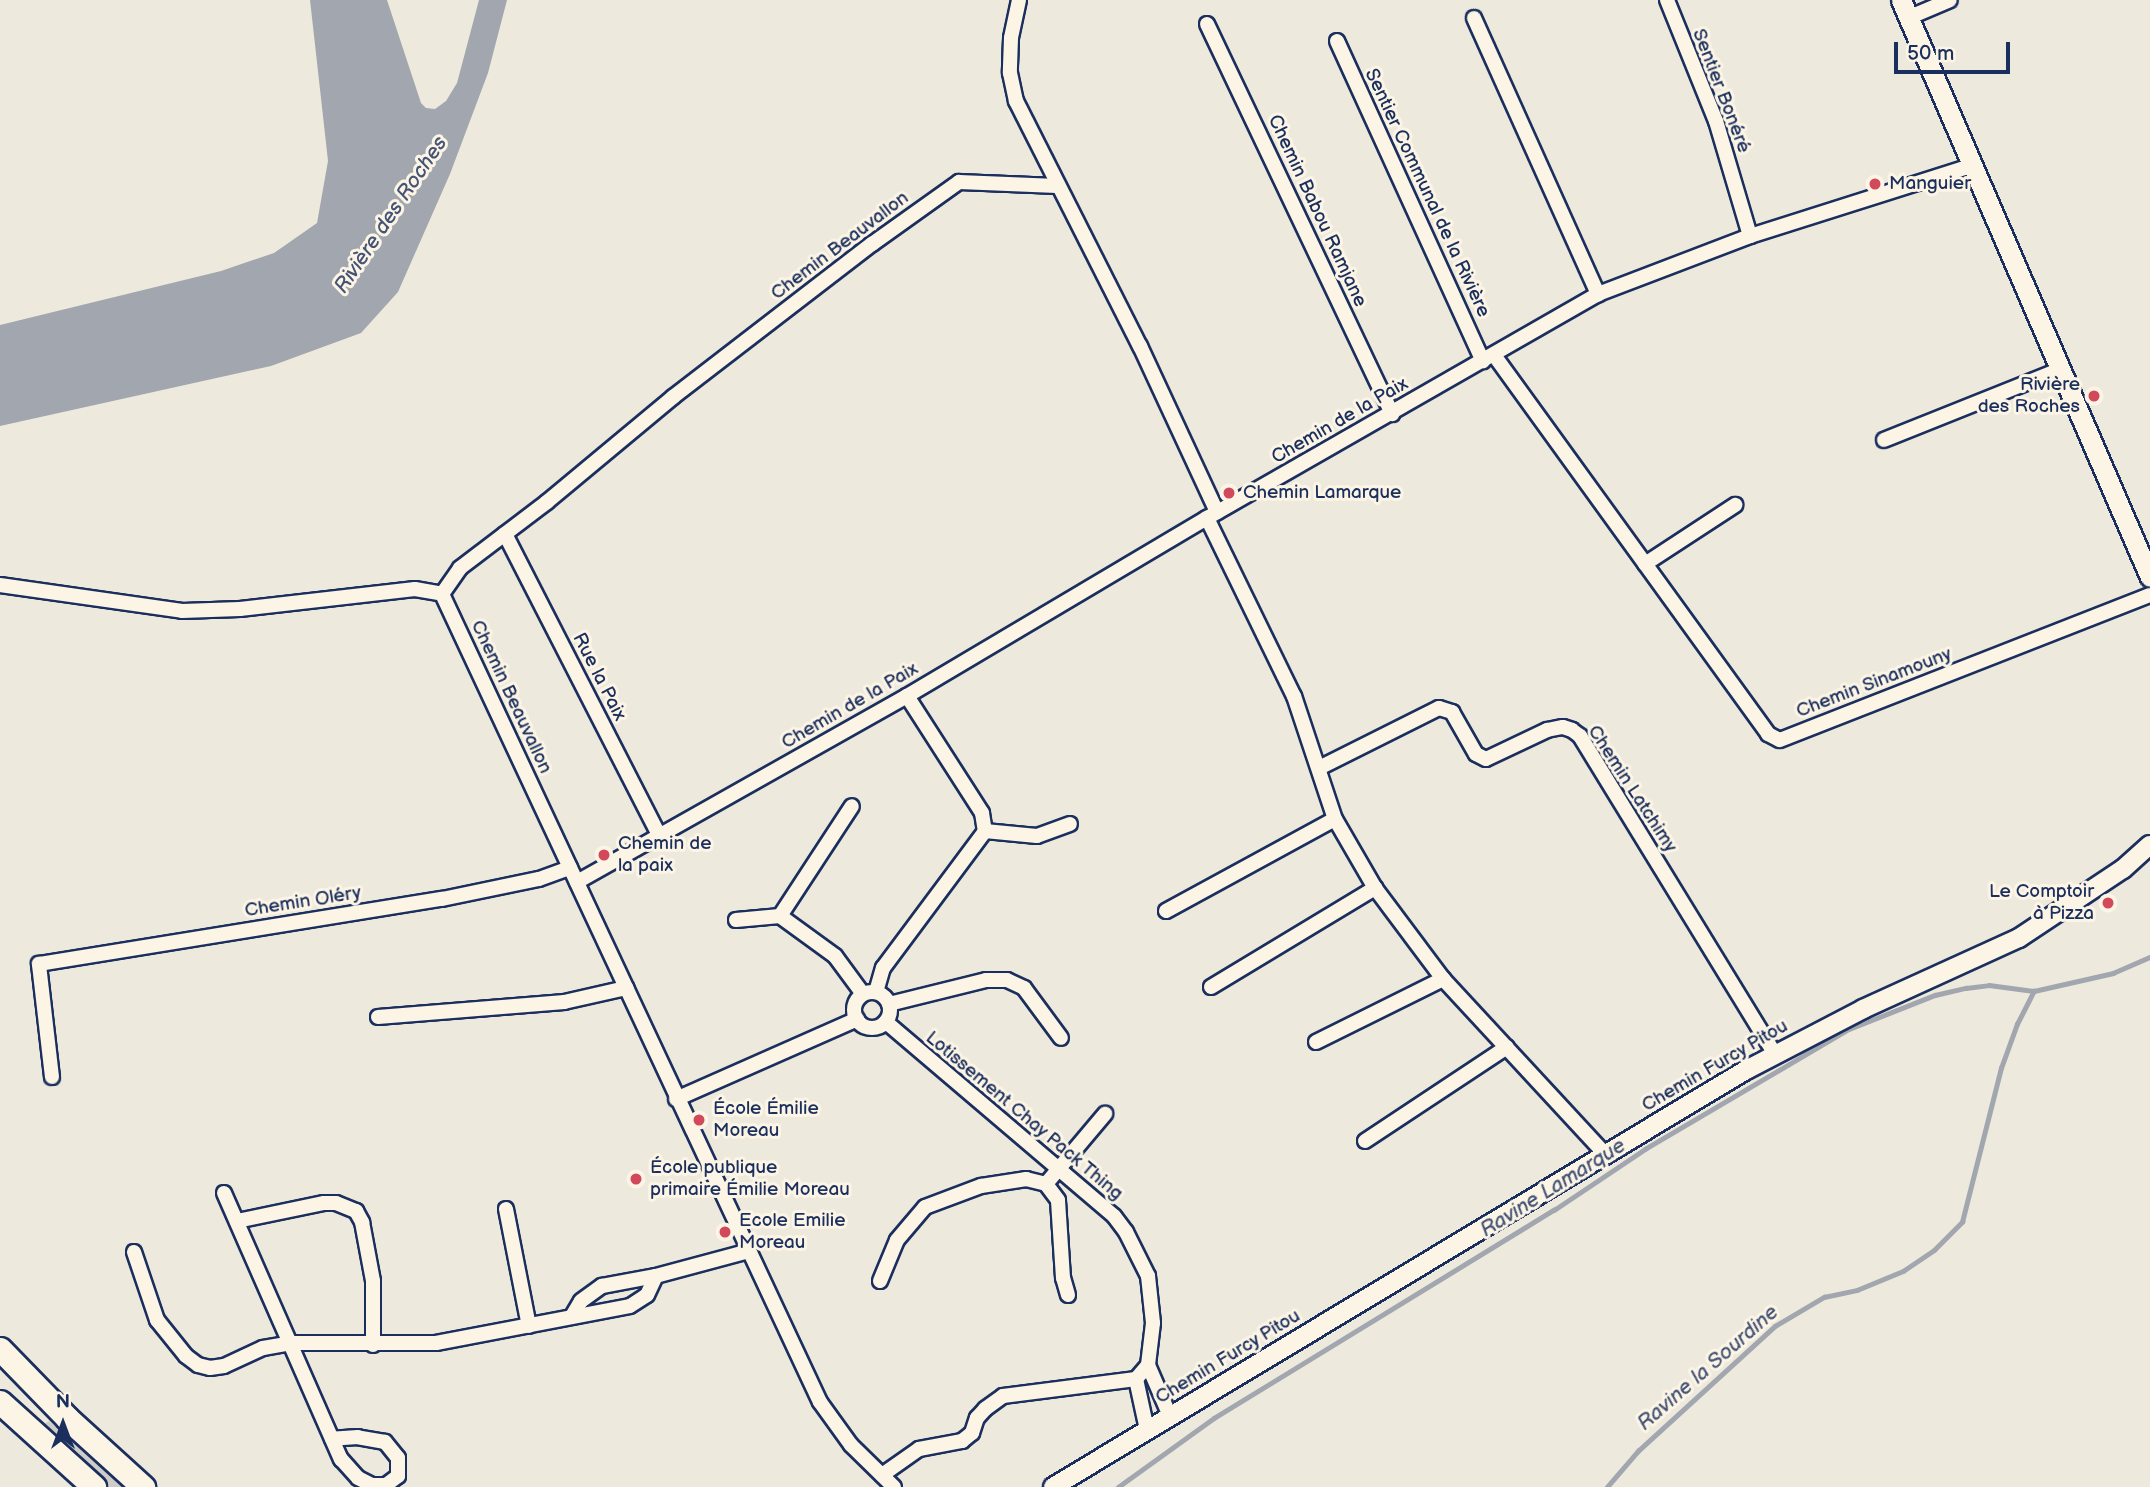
<!DOCTYPE html>
<meta charset="utf-8">
<style>
body{margin:0}
#map{position:relative;width:2150px;height:1487px;overflow:hidden;background:#eee9dd;font-family:"Balsamiq Sans",sans-serif}
div>[style]{position:absolute}
.green>*{inset:0;background:#cfcdca}
.water>*{inset:0;background:#a2a7af}
.stream>*{height:4.5px;margin:-2.25px;padding:0 2.25px;transform-origin:2.25px;border-radius:2.25px;background:#a2a7af}
.roads{filter:drop-shadow(2px 0 #1b2f5e) drop-shadow(-2px 0 #1b2f5e) drop-shadow(0 2px #1b2f5e) drop-shadow(0 -2px #1b2f5e)}
.minor>*{height:14px;margin:-7px;padding:0 7px;transform-origin:7px;border-radius:7px;background:#fcf5e5}
.minor>.ring{margin:-7px;padding:0;box-sizing:content-box;background:none;border:14px solid #fcf5e5;border-radius:50%}
.tertiary>*{height:18px;margin:-9px;padding:0 9px;transform-origin:9px;border-radius:9px;background:#fcf5e5}
.secondary>*{height:19px;margin:-9.5px;padding:0 9.5px;transform-origin:9.5px;border-radius:9.5px;background:#fcf5e5}
.trunk>*{height:23px;margin:-11.5px;padding:0 11.5px;transform-origin:11.5px;border-radius:11.5px;background:#fcf5e5}
.dots>*{width:19px;height:19px;translate:-50% -50%;box-sizing:border-box;border:4px solid #fcf5e5;border-radius:50%}
span{translate:-50% -50%;white-space:nowrap;text-align:center;line-height:1.15;-webkit-text-stroke:6px #fcf5e5;paint-order:stroke}
.street-label{font-size:19px;color:#1b2f5e}
.poi-label{font-size:19px;color:#1b2f5e}
.left{translate:0 -50%;text-align:left}
.right{translate:-100% -50%;text-align:right}
.water-label{font-size:21px;color:#445376;font-style:italic}
.north{position:absolute;left:28px;top:1389px;width:70px;height:70px;-webkit-text-stroke:5px #fcf5e5;paint-order:stroke;rotate:0deg;font-size:19px;font-weight:700;line-height:28px;text-align:center;color:#1b2f5e}
.north::after{content:'';display:block;margin:auto;width:24px;height:32px;background:#1b2f5e;clip-path:polygon(50% 0,100% 100%,50% 72%,0 100%)}
.scale{position:absolute;left:1894px;top:42px;width:116px;height:32px;box-sizing:border-box;border:4px solid #1b2f5e;border-top:0;padding-left:9px;font-size:21px;line-height:24px;white-space:nowrap;color:#1b2f5e;-webkit-text-stroke:5px #fcf5e5;paint-order:stroke}
</style>
<div id="map">
<div class="green">
<i style="clip-path:polygon(49px 1421px,122px 1487px,110px 1487px,41px 1426px)"></i>
</div>
<div class="water">
<i style="clip-path:polygon(310px 0,387px 0,421px 103px,426px 108px,435px 109px,446px 101px,457px 83px,479px 0,507px 0,488px 73px,450px 174px,398px 292px,361px 333px,271px 366px,0 426px,0 325px,221px 271px,274px 253px,317px 223px,328px 161px)"></i>
</div>
<div class="stream">
<i style="left:1118px;top:1487px;width:118px;rotate:-35.7deg"></i>
<i style="left:1214px;top:1418px;width:399px;rotate:-31.5deg"></i>
<i style="left:1554px;top:1210px;width:110px;rotate:-33.8deg"></i>
<i style="left:1645px;top:1149px;width:237px;rotate:-30.5deg"></i>
<i style="left:1849px;top:1029px;width:92px;rotate:-21.6deg"></i>
<i style="left:1935px;top:995px;width:32px;rotate:-13deg"></i>
<i style="left:1966px;top:988px;width:23px;rotate:-7deg"></i>
<i style="left:1989px;top:985px;width:45px;rotate:7.6deg"></i>
<i style="left:1607px;top:1487px;width:48px;rotate:-49.3deg"></i>
<i style="left:1638px;top:1451px;width:185px;rotate:-42.4deg"></i>
<i style="left:1775px;top:1326px;width:57px;rotate:-30.6deg"></i>
<i style="left:1824px;top:1297px;width:34px;rotate:-12deg"></i>
<i style="left:1857px;top:1290px;width:50px;rotate:-22.4deg"></i>
<i style="left:1903px;top:1271px;width:37px;rotate:-34deg"></i>
<i style="left:1934px;top:1250px;width:40px;rotate:-45deg"></i>
<i style="left:1962px;top:1222px;width:159px;rotate:-75.8deg"></i>
<i style="left:2001px;top:1068px;width:47px;rotate:-70deg"></i>
<i style="left:2017px;top:1024px;width:37px;rotate:-63deg"></i>
<i style="left:2034px;top:991px;width:81px;rotate:-12.8deg"></i>
<i style="left:2113px;top:973px;width:40px;rotate:-23.4deg"></i>
</div>
<div class="roads">
<div class="minor">
<i style="left:1019px;top:0;width:39px;rotate:102deg"></i>
<i style="left:1011px;top:38px;width:35px;rotate:92deg"></i>
<i style="left:1010px;top:73px;width:29px;rotate:78deg"></i>
<i style="left:1016px;top:101px;width:275px;rotate:63.2deg"></i>
<i style="left:1140px;top:346px;width:183px;rotate:65.1deg"></i>
<i style="left:1667px;top:0;width:131px;rotate:68deg"></i>
<i style="left:1716px;top:121px;width:120px;rotate:73.5deg"></i>
<i style="left:1910px;top:17px;width:43px;rotate:-23deg"></i>
<i style="left:1474px;top:18px;width:303px;rotate:65.8deg"></i>
<i style="left:1207px;top:24px;width:432px;rotate:64.6deg"></i>
<i style="left:1337px;top:41px;width:352px;rotate:65.5deg"></i>
<i style="left:1494px;top:355px;width:468px;rotate:54.1deg"></i>
<i style="left:1768px;top:734px;width:13px;rotate:27deg"></i>
<i style="left:1780px;top:740px;width:397px;rotate:-21.4deg"></i>
<i style="left:1884px;top:440px;width:188px;rotate:-21.8deg"></i>
<i style="left:1207px;top:518px;width:198px;rotate:64deg"></i>
<i style="left:1294px;top:696px;width:130px;rotate:71.6deg"></i>
<i style="left:1335px;top:819px;width:80px;rotate:59.9deg"></i>
<i style="left:1375px;top:888px;width:114px;rotate:53.2deg"></i>
<i style="left:1443px;top:979px;width:240px;rotate:47.2deg"></i>
<i style="left:505px;top:534px;width:340px;rotate:62.9deg"></i>
<i style="left:1645px;top:564px;width:108px;rotate:-33.2deg"></i>
<i style="left:0;top:585px;width:184px;rotate:8.1deg"></i>
<i style="left:182px;top:611px;width:58px;rotate:-2deg"></i>
<i style="left:240px;top:609px;width:176px;rotate:-6.5deg"></i>
<i style="left:415px;top:589px;width:27px;rotate:10deg"></i>
<i style="left:442px;top:594px;width:892px;rotate:64.93deg"></i>
<i style="left:820px;top:1402px;width:53px;rotate:54.2deg"></i>
<i style="left:851px;top:1445px;width:60px;rotate:44.3deg"></i>
<i style="left:442px;top:594px;width:32px;rotate:-55deg"></i>
<i style="left:460px;top:568px;width:109px;rotate:-37.2deg"></i>
<i style="left:547px;top:502px;width:164px;rotate:-39.8deg"></i>
<i style="left:673px;top:397px;width:251px;rotate:-37.6deg"></i>
<i style="left:872px;top:244px;width:107px;rotate:-35.5deg"></i>
<i style="left:959px;top:182px;width:98px;rotate:2.3deg"></i>
<i style="left:907px;top:696px;width:139px;rotate:57.3deg"></i>
<i style="left:982px;top:813px;width:18px;rotate:81deg"></i>
<i style="left:985px;top:831px;width:52px;rotate:5.5deg"></i>
<i style="left:1037px;top:836px;width:35px;rotate:-20deg"></i>
<i style="left:1319px;top:768px;width:134px;rotate:-26.6deg"></i>
<i style="left:1439px;top:708px;width:14px;rotate:17deg"></i>
<i style="left:1452px;top:712px;width:48px;rotate:60.3deg"></i>
<i style="left:1476px;top:754px;width:11px;rotate:27deg"></i>
<i style="left:1486px;top:759px;width:68px;rotate:-25.4deg"></i>
<i style="left:1547px;top:730px;width:16px;rotate:-11deg"></i>
<i style="left:1563px;top:727px;width:9px;rotate:18deg"></i>
<i style="left:1572px;top:730px;width:10px;rotate:37deg"></i>
<i style="left:1580px;top:736px;width:373px;rotate:58.5deg"></i>
<i style="left:577px;top:882px;width:379px;rotate:-29.4deg"></i>
<i style="left:907px;top:696px;width:349px;rotate:-30.7deg"></i>
<i style="left:1207px;top:518px;width:451px;rotate:-29.8deg"></i>
<i style="left:1598px;top:294px;width:163px;rotate:-20.9deg"></i>
<i style="left:1750px;top:236px;width:232px;rotate:-17.6deg"></i>
<i style="left:1166px;top:911px;width:192px;rotate:-28.6deg"></i>
<i style="left:780px;top:916px;width:131px;rotate:-56.8deg"></i>
<i style="left:736px;top:920px;width:44px;rotate:-5.2deg"></i>
<i style="left:780px;top:916px;width:68px;rotate:36deg"></i>
<i style="left:835px;top:956px;width:47px;rotate:53.6deg"></i>
<i style="left:1211px;top:987px;width:192px;rotate:-31.1deg"></i>
<i style="left:876px;top:992px;width:25px;rotate:-74deg"></i>
<i style="left:883px;top:968px;width:171px;rotate:-53.3deg"></i>
<i class="ring" style="left:854px;top:992px;width:22px;height:22px"></i>
<i style="left:889px;top:1004px;width:100px;rotate:-13.9deg"></i>
<i style="left:986px;top:980px;width:21px"></i>
<i style="left:1007px;top:980px;width:19px;rotate:25deg"></i>
<i style="left:1024px;top:988px;width:62px;rotate:53.5deg"></i>
<i style="left:378px;top:1017px;width:187px;rotate:-4.6deg"></i>
<i style="left:564px;top:1002px;width:64px;rotate:-12.7deg"></i>
<i style="left:886px;top:1022px;width:299px;rotate:40.4deg"></i>
<i style="left:1114px;top:1216px;width:20px;rotate:53deg"></i>
<i style="left:1126px;top:1232px;width:49px;rotate:63.4deg"></i>
<i style="left:1148px;top:1276px;width:47px;rotate:83.9deg"></i>
<i style="left:1153px;top:1323px;width:42px;rotate:96.8deg"></i>
<i style="left:1148px;top:1365px;width:56px;rotate:66.7deg"></i>
<i style="left:1316px;top:1042px;width:142px;rotate:-26.4deg"></i>
<i style="left:52px;top:1077px;width:114px;rotate:-96.6deg"></i>
<i style="left:39px;top:964px;width:408px;rotate:-9.2deg"></i>
<i style="left:442px;top:899px;width:99px;rotate:-11.7deg"></i>
<i style="left:539px;top:879px;width:33px;rotate:-20deg"></i>
<i style="left:676px;top:1099px;width:198px;rotate:-23.8deg"></i>
<i style="left:1365px;top:1141px;width:170px;rotate:-33.5deg"></i>
<i style="left:224px;top:1193px;width:291px;rotate:66.3deg"></i>
<i style="left:341px;top:1459px;width:25px;rotate:48deg"></i>
<i style="left:358px;top:1478px;width:16px;rotate:27deg"></i>
<i style="left:372px;top:1485px;width:14px"></i>
<i style="left:386px;top:1485px;width:15px;rotate:-37deg"></i>
<i style="left:398px;top:1476px;width:18px;rotate:-90deg"></i>
<i style="left:398px;top:1458px;width:21px;rotate:-129deg"></i>
<i style="left:385px;top:1442px;width:27px;rotate:-170deg"></i>
<i style="left:358px;top:1437px;width:26px;rotate:176deg"></i>
<i style="left:506px;top:1209px;width:119px;rotate:78.9deg"></i>
<i style="left:237px;top:1221px;width:89px;rotate:-11.7deg"></i>
<i style="left:324px;top:1203px;width:12px"></i>
<i style="left:336px;top:1203px;width:22px;rotate:22deg"></i>
<i style="left:356px;top:1211px;width:13px;rotate:61deg"></i>
<i style="left:362px;top:1222px;width:60px;rotate:79.4deg"></i>
<i style="left:373px;top:1281px;width:64px;rotate:90deg"></i>
<i style="left:134px;top:1252px;width:72px;rotate:71.3deg"></i>
<i style="left:157px;top:1320px;width:46px;rotate:51.1deg"></i>
<i style="left:186px;top:1356px;width:15px;rotate:37deg"></i>
<i style="left:198px;top:1365px;width:12px;rotate:14deg"></i>
<i style="left:210px;top:1368px;width:14px;rotate:-8deg"></i>
<i style="left:224px;top:1366px;width:43px;rotate:-24.8deg"></i>
<i style="left:263px;top:1348px;width:27px;rotate:-10deg"></i>
<i style="left:290px;top:1343px;width:146px"></i>
<i style="left:436px;top:1343px;width:197px;rotate:-10.8deg"></i>
<i style="left:630px;top:1306px;width:20px;rotate:-33deg"></i>
<i style="left:647px;top:1295px;width:21px;rotate:-65deg"></i>
<i style="left:880px;top:1281px;width:44px;rotate:-67.5deg"></i>
<i style="left:897px;top:1240px;width:43px;rotate:-49.7deg"></i>
<i style="left:925px;top:1207px;width:60px;rotate:-20.6deg"></i>
<i style="left:981px;top:1186px;width:46px;rotate:-8.8deg"></i>
<i style="left:1026px;top:1179px;width:21px;rotate:14deg"></i>
<i style="left:1068px;top:1295px;width:18px;rotate:-106deg"></i>
<i style="left:1063px;top:1278px;width:78px;rotate:-93.7deg"></i>
<i style="left:1058px;top:1200px;width:20px;rotate:-127deg"></i>
<i style="left:1046px;top:1184px;width:92px;rotate:-49.9deg"></i>
<i style="left:572px;top:1316px;width:17px;rotate:-59deg"></i>
<i style="left:581px;top:1301px;width:26px;rotate:-36deg"></i>
<i style="left:602px;top:1286px;width:55px;rotate:-10.5deg"></i>
<i style="left:656px;top:1276px;width:96px;rotate:-15deg"></i>
<i style="left:1136px;top:1379px;width:52px;rotate:77.8deg"></i>
<i style="left:882px;top:1475px;width:45px;rotate:-35.1deg"></i>
<i style="left:919px;top:1449px;width:44px;rotate:-10.5deg"></i>
<i style="left:962px;top:1441px;width:13px;rotate:-39deg"></i>
<i style="left:972px;top:1433px;width:16px;rotate:-72deg"></i>
<i style="left:977px;top:1418px;width:12px;rotate:-48deg"></i>
<i style="left:985px;top:1409px;width:22px;rotate:-36deg"></i>
<i style="left:1003px;top:1396px;width:134px;rotate:-7.3deg"></i>
<i style="left:1136px;top:1379px;width:18px;rotate:-49deg"></i>
</div>
<div class="tertiary">
<i style="left:1053px;top:1487px;width:809px;rotate:-31.04deg"></i>
<i style="left:1746px;top:1070px;width:132px;rotate:-27.5deg"></i>
<i style="left:1863px;top:1009px;width:171px;rotate:-24.5deg"></i>
<i style="left:2019px;top:938px;width:125px;rotate:-33.6deg"></i>
<i style="left:2123px;top:869px;width:36px;rotate:-42deg"></i>
</div>
<div class="secondary">
<i style="left:1901px;top:0;width:628px;rotate:66.66deg"></i>
</div>
<div class="trunk">
<i style="left:0;top:1349px;width:96px;rotate:45.8deg"></i>
<i style="left:67px;top:1418px;width:103px;rotate:42.2deg"></i>
<i style="left:0;top:1402px;width:127px;rotate:42.1deg"></i>
</div>
</div>
<div class="dots">
<i style="left:1875px;top:184px;background:#d1495b"></i>
<i style="left:2094px;top:396px;background:#d1495b"></i>
<i style="left:1229px;top:493px;background:#d1495b"></i>
<i style="left:604px;top:855px;background:#d1495b"></i>
<i style="left:2108px;top:903px;background:#d1495b"></i>
<i style="left:699px;top:1120px;background:#d1495b"></i>
<i style="left:636px;top:1179px;background:#d1495b"></i>
<i style="left:725px;top:1232px;background:#d1495b"></i>
</div>
<div class="street-label">
<span style="left:1721px;top:91px;rotate:69deg">Sentier Bonéré</span>
<span style="left:1427px;top:193px;rotate:65deg">Sentier Communal de la Rivière</span>
<span style="left:1317px;top:211px;rotate:65deg">Chemin Babou Ramjane</span>
<span style="left:840px;top:246px;rotate:-37deg">Chemin Beauvallon</span>
<span style="left:1340px;top:421px;rotate:-30deg">Chemin de la Paix</span>
<span style="left:599px;top:677px;rotate:63deg">Rue la Paix</span>
<span style="left:1874px;top:683px;rotate:-21deg">Chemin Sinamouny</span>
<span style="left:511px;top:697px;rotate:65deg">Chemin Beauvallon</span>
<span style="left:850px;top:706px;rotate:-30deg">Chemin de la Paix</span>
<span style="left:1632px;top:789px;rotate:57deg">Chemin Latchimy</span>
<span style="left:303px;top:902px;rotate:-9deg">Chemin Oléry</span>
<span style="left:1715px;top:1066px;rotate:-30deg">Chemin Furcy Pitou</span>
<span style="left:1024px;top:1116px;rotate:40deg">Lotissement Chay Pack Thing</span>
<span style="left:1228px;top:1357px;rotate:-31deg">Chemin Furcy Pitou</span>
</div>
<div class="poi-label">
<span class="left" style="left:1889px;top:184px">Manguier</span>
<span class="right" style="left:2080px;top:396px">Rivière<br>des Roches</span>
<span class="left" style="left:1243px;top:493px">Chemin Lamarque</span>
<span class="left" style="left:618px;top:855px">Chemin de<br>la paix</span>
<span class="right" style="left:2094px;top:903px">Le Comptoir<br>à Pizza</span>
<span class="left" style="left:713px;top:1120px">École Émilie<br>Moreau</span>
<span class="left" style="left:650px;top:1179px">École publique<br>primaire Émilie Moreau</span>
<span class="left" style="left:739px;top:1232px">Ecole Emilie<br>Moreau</span>
</div>
<div class="water-label">
<span style="left:391px;top:215px;rotate:-56deg">Rivière des Roches</span>
<span style="left:1553px;top:1188px;rotate:-32deg">Ravine Lamarque</span>
<span style="left:1708px;top:1368px;rotate:-41deg">Ravine la Sourdine</span>
</div>
<div class="north">N</div>
<div class="scale">50 m</div>
</div>
